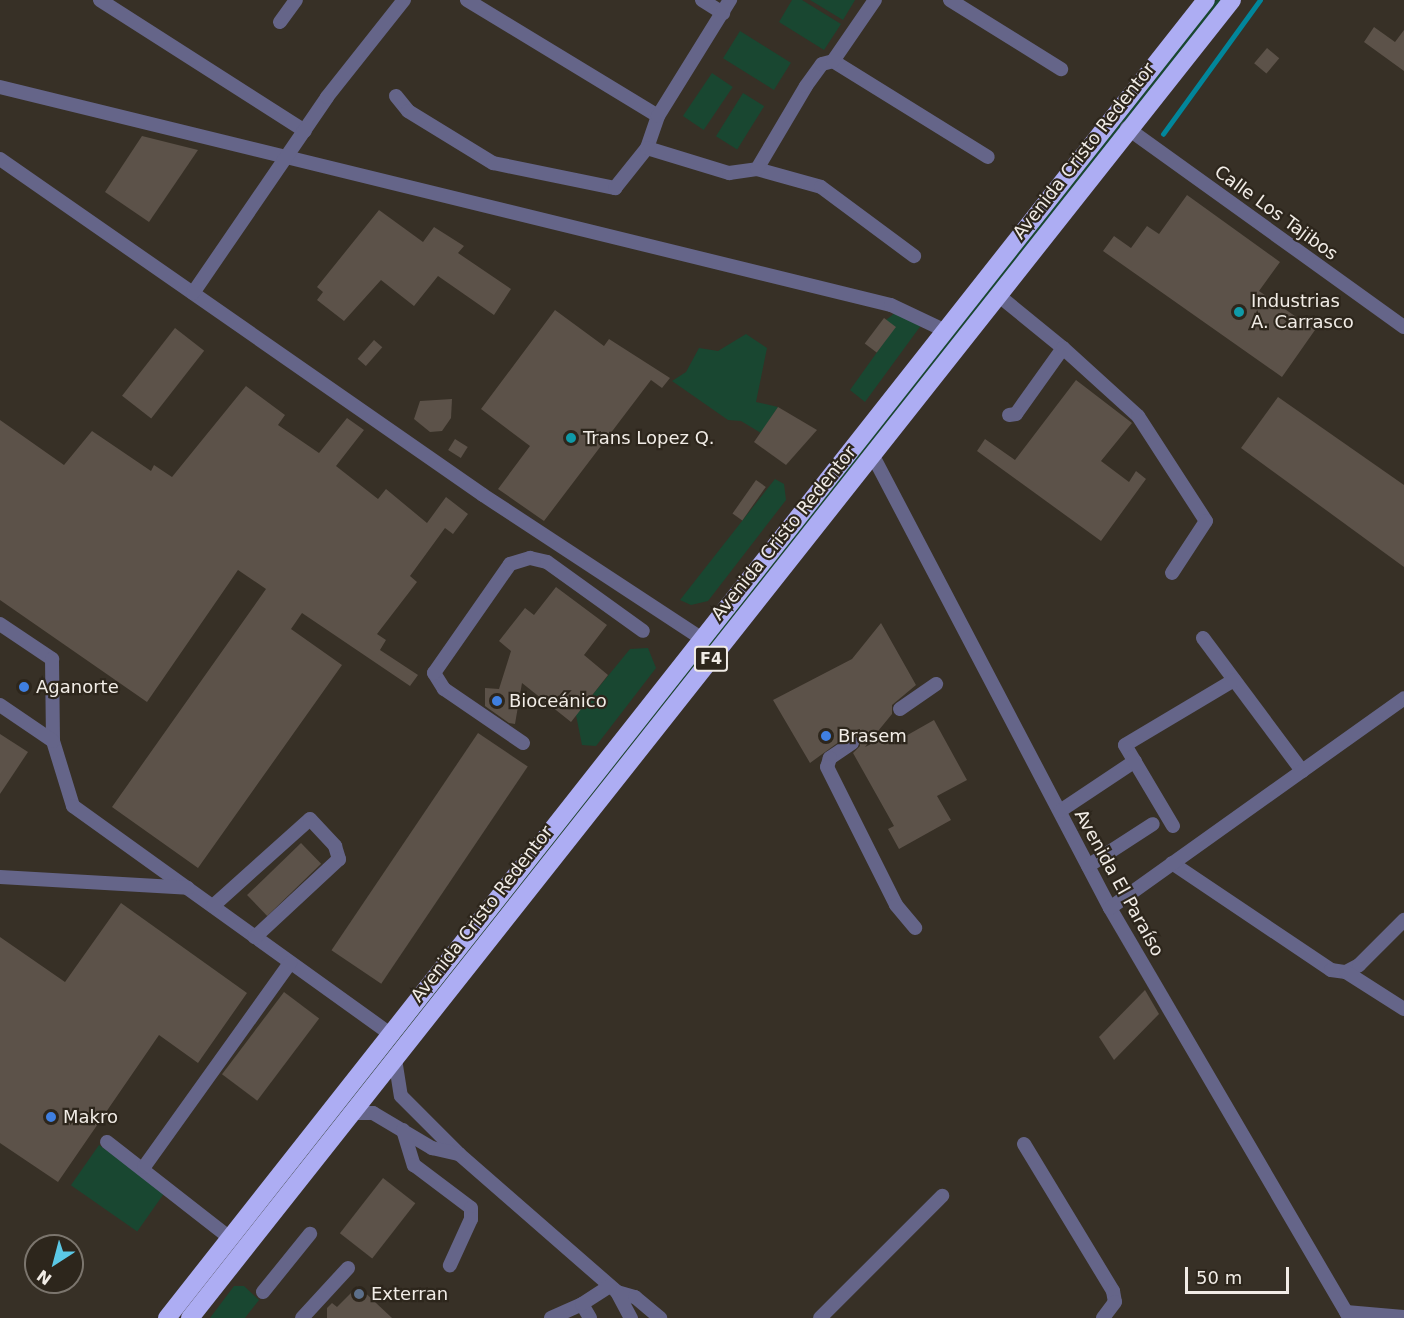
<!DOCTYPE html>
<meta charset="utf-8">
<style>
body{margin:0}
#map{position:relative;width:1404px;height:1318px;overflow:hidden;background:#373026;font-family:"DejaVu Sans",sans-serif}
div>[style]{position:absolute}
.green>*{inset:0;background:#194731;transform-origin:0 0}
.stream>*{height:4.5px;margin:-2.25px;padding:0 2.25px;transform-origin:2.25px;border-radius:2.25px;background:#01869b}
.building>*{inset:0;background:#5c5249;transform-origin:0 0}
.minor>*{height:14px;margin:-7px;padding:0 7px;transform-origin:7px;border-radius:7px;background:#656589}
.highway>*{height:18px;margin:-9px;padding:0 9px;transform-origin:9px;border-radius:9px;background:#adadf3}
.dots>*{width:16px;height:16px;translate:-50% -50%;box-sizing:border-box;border:3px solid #2d261c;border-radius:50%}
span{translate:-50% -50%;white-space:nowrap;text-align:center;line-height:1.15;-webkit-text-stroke:4.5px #2d261c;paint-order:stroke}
.shield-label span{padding:2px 4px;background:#2d261c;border:2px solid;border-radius:4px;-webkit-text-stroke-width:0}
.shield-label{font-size:16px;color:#f1ece6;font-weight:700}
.street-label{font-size:18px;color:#f1ece6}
.poi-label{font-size:18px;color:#f1ece6}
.left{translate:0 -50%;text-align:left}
.north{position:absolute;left:24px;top:1234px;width:60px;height:60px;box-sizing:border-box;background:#2d261c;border:2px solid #7b756d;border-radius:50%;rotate:216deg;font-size:16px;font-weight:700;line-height:24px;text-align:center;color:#f1ece6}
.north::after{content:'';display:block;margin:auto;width:21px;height:27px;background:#5bc8e6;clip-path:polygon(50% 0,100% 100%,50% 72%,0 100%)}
.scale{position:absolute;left:1185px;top:1267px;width:104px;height:27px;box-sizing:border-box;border:3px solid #f1ece6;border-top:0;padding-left:8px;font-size:18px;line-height:21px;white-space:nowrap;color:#f1ece6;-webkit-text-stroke:4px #2d261c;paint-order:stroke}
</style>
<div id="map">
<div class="green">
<i style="clip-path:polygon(792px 0,802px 0,841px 24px,824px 50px,779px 22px)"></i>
<i style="clip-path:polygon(810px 0,855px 0,843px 20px)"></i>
<i style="clip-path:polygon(1216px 0,1221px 0,178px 1318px,1163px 67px)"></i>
<i style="left:740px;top:31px;width:60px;height:32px;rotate:32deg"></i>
<i style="left:712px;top:73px;width:25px;height:52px;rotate:34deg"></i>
<i style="left:743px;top:93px;width:25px;height:51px;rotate:32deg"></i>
<i style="clip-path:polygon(896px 312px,922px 324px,865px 402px,850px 390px,895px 327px,886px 320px)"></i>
<i style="clip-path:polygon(746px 334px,767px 348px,756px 402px,778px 407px,761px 433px,741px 421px,728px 420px,672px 381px,686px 372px,699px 348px,718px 351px)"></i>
<i style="clip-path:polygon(775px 479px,784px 484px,786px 500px,708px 601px,691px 605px,680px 600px)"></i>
<i style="clip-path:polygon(648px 648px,656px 668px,596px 746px,582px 745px,576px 715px,630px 649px)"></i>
<i style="left:99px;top:1145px;width:81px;height:49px;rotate:35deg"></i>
<i style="clip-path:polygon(234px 1286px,244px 1286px,259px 1300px,245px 1318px,210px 1318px)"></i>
</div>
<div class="stream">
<i style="left:1163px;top:134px;width:165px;rotate:-54.1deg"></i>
</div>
<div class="building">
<i style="clip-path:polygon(1374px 27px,1395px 42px,1404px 30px,1404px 71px,1364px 42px)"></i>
<i style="left:1267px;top:48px;width:16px;height:20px;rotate:40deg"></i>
<i style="clip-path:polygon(142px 136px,198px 150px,149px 222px,105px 192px)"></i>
<i style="clip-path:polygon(1187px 195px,1280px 262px,1259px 291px,1315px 330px,1282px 377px,1103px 251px,1114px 236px,1131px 248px,1147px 226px,1159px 234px)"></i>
<i style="clip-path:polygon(379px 210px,423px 242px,434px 227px,464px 246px,458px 253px,511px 289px,494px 315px,438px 276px,414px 306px,381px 280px,344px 321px,317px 300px,323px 292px,317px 287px)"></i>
<i style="clip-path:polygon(555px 310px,604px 346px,609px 339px,670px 378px,662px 388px,651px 380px,544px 521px,498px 489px,530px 446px,481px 409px)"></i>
<i style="left:884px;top:318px;width:15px;height:32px;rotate:37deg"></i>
<i style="left:175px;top:328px;width:37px;height:86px;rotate:38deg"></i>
<i style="left:374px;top:340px;width:11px;height:25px;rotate:41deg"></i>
<i style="clip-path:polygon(1076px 380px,1132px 423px,1101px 461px,1129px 482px,1136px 471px,1146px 479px,1101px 541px,977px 451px,985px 439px,1015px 460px)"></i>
<i style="clip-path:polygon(246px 386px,285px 415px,278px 425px,319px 453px,347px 418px,364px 430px,336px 466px,378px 499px,386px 489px,427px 523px,446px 497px,468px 514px,453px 534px,445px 528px,410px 576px,417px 582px,377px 634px,386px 640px,380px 650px,418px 675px,410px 686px,302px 613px,291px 629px,342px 665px,198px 868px,112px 807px,266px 589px,238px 570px,147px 702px,0 600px,0 420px,64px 465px,92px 431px,151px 471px,154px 465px,172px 477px)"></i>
<i style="clip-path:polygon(1278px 397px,1404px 485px,1404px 567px,1241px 448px)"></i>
<i style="clip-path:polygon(452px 399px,451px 418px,442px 431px,430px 432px,414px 419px,420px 401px)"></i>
<i style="clip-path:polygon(778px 407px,817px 430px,786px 465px,754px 442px)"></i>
<i style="left:455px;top:439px;width:15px;height:13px;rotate:32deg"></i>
<i style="left:756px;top:480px;width:12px;height:41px;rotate:35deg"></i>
<i style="clip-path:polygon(556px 587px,607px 625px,584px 655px,608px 675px,571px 722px,522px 683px,515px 724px,509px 723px,485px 706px,485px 688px,499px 689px,511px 651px,499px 641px,525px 608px,534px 615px)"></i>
<i style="clip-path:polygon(881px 623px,916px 685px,892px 705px,892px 714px,865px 747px,900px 730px,904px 737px,934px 720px,967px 780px,937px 796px,951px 820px,899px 849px,888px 829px,894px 826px,853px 753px,860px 746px,859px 737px,847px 736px,810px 763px,773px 700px,852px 659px)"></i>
<i style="left:478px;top:733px;width:60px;height:262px;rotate:34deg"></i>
<i style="clip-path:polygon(0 734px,28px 752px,0 794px)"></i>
<i style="left:301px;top:843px;width:29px;height:75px;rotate:46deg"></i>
<i style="clip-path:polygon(121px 903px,247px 993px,198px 1063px,159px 1035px,58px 1182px,0 1143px,0 937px,65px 982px)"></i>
<i style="clip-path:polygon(1145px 990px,1159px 1014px,1114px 1060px,1099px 1037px)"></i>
<i style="left:284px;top:992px;width:44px;height:103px;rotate:37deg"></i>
<i style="left:383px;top:1178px;width:41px;height:70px;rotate:38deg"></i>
<i style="clip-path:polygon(358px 1286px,392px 1318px,327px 1318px,327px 1308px,332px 1303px,337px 1307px)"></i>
</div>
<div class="minor">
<i style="left:100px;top:0;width:243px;rotate:32.6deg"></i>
<i style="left:467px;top:0;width:223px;rotate:31.3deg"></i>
<i style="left:702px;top:0;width:25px;rotate:32deg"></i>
<i style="left:950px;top:0;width:131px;rotate:31.9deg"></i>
<i style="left:280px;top:22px;width:27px;rotate:-54deg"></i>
<i style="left:833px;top:61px;width:182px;rotate:31.8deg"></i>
<i style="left:0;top:87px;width:917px;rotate:13.75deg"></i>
<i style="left:891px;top:305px;width:59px;rotate:25.3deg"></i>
<i style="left:396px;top:96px;width:19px;rotate:51deg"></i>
<i style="left:408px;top:111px;width:100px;rotate:31.5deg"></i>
<i style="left:493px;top:163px;width:125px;rotate:11.6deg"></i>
<i style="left:615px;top:188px;width:51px;rotate:-51.3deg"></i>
<i style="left:647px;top:148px;width:34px;rotate:-71deg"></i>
<i style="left:658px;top:116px;width:137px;rotate:-58.2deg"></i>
<i style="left:1127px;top:128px;width:341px;rotate:35.7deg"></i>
<i style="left:647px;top:148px;width:86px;rotate:17deg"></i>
<i style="left:729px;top:173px;width:28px;rotate:-8deg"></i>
<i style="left:757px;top:169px;width:66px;rotate:15.7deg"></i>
<i style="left:821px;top:187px;width:116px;rotate:36.6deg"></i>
<i style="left:0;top:159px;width:588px;rotate:34.82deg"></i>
<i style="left:483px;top:495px;width:264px;rotate:33.3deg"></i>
<i style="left:757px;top:169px;width:96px;rotate:-59.4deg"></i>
<i style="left:806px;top:86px;width:27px;rotate:-54deg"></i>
<i style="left:822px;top:64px;width:11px;rotate:-15deg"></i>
<i style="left:833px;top:61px;width:74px;rotate:-55.5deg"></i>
<i style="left:193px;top:293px;width:237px;rotate:-55.6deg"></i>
<i style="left:327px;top:97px;width:124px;rotate:-51.6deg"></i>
<i style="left:998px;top:295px;width:84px;rotate:39.2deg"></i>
<i style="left:1063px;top:348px;width:81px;rotate:125.5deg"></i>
<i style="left:1016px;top:414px;width:7px;rotate:172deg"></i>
<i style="left:1063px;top:348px;width:101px;rotate:42.2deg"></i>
<i style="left:1138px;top:416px;width:125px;rotate:57.1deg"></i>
<i style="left:1206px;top:521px;width:62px;rotate:123.2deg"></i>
<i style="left:873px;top:456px;width:510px;rotate:62.33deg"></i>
<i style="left:1110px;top:908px;width:475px;rotate:59.7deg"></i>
<i style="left:0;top:624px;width:63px;rotate:33.9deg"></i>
<i style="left:52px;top:659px;width:82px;rotate:89.3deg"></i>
<i style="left:53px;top:741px;width:68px;rotate:72.9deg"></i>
<i style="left:73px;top:806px;width:393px;rotate:35.7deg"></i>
<i style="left:1203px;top:638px;width:166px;rotate:53.3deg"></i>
<i style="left:0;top:705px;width:64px;rotate:34.2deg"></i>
<i style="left:900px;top:709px;width:44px;rotate:-34.8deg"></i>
<i style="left:523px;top:743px;width:96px;rotate:-145.6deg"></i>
<i style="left:444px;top:689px;width:19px;rotate:-122deg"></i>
<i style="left:434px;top:673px;width:133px;rotate:-55.1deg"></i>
<i style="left:510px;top:564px;width:21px;rotate:-17deg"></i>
<i style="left:530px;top:558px;width:17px;rotate:13deg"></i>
<i style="left:547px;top:562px;width:118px;rotate:35.7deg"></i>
<i style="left:852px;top:743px;width:27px;rotate:146deg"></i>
<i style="left:830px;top:758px;width:9px;rotate:108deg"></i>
<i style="left:827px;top:767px;width:154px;rotate:63.4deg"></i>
<i style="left:896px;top:905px;width:30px;rotate:50deg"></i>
<i style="left:1060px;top:811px;width:90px;rotate:-33.7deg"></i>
<i style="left:1173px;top:826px;width:94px;rotate:-120.7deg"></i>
<i style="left:1125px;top:745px;width:127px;rotate:-30.8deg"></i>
<i style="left:1172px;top:863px;width:192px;rotate:33.9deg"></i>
<i style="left:1331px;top:970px;width:15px;rotate:8deg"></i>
<i style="left:1346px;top:972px;width:15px;rotate:-28deg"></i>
<i style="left:1359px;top:965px;width:64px;rotate:-45deg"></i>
<i style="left:1088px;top:866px;width:77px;rotate:-32.9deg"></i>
<i style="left:0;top:877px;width:188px;rotate:3.3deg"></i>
<i style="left:213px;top:906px;width:130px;rotate:-41.9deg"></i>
<i style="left:310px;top:819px;width:37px;rotate:47deg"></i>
<i style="left:335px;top:846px;width:14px;rotate:73deg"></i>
<i style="left:339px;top:859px;width:115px;rotate:137.1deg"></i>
<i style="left:1110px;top:908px;width:361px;rotate:-35.5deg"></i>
<i style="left:1346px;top:972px;width:69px;rotate:32.5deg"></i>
<i style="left:395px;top:1059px;width:37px;rotate:81deg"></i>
<i style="left:401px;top:1096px;width:82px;rotate:45deg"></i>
<i style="left:459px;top:1154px;width:210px;rotate:41.1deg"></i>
<i style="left:617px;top:1292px;width:19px;rotate:16deg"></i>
<i style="left:635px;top:1297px;width:33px;rotate:40deg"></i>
<i style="left:350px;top:1113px;width:23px"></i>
<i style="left:373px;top:1113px;width:69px;rotate:30.7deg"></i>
<i style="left:432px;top:1148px;width:28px;rotate:13deg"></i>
<i style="left:403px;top:1130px;width:37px;rotate:73deg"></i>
<i style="left:414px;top:1165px;width:71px;rotate:37deg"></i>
<i style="left:471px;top:1208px;width:11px;rotate:90deg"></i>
<i style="left:471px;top:1219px;width:51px;rotate:114.5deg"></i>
<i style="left:107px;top:1142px;width:156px;rotate:38deg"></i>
<i style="left:1024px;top:1144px;width:172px;rotate:58.8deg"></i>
<i style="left:1113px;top:1291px;width:11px;rotate:80deg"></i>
<i style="left:1115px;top:1302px;width:20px;rotate:127deg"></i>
<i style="left:144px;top:1167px;width:251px;rotate:-54.4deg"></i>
<i style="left:263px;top:1292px;width:75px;rotate:-51deg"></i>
<i style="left:617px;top:1292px;width:30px;rotate:62deg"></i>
<i style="left:1346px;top:1312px;width:58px;rotate:4.9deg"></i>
<i style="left:302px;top:1318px;width:68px;rotate:-47.4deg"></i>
<i style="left:551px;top:1318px;width:34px;rotate:-24deg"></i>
<i style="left:590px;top:1318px;width:16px;rotate:-120deg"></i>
<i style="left:582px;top:1304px;width:33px;rotate:-33deg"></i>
<i style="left:820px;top:1318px;width:173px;rotate:-45deg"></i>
</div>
<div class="highway">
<i style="left:167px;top:1318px;width:1678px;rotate:-51.75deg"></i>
<i style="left:190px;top:1318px;width:1680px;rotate:-51.67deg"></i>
</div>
<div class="dots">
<i style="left:1239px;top:312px;background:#0f9aa8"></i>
<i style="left:571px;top:438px;background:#0f9aa8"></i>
<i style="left:24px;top:687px;background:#3f7fe0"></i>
<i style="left:497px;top:701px;background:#3f7fe0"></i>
<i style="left:826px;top:736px;background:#3f7fe0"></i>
<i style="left:51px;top:1117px;background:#3f7fe0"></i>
<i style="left:359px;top:1294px;background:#5c6f8a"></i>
</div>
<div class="shield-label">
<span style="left:711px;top:659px">F4</span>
</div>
<div class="street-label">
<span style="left:1084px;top:151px;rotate:-52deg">Avenida Cristo Redentor</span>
<span style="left:1276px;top:213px;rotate:36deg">Calle Los Tajibos</span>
<span style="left:784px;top:533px;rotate:-51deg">Avenida Cristo Redentor</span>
<span style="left:1119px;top:883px;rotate:61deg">Avenida El Paraíso</span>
<span style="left:482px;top:914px;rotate:-52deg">Avenida Cristo Redentor</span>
</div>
<div class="poi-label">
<span class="left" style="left:1251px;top:312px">Industrias<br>A. Carrasco</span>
<span class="left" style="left:583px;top:438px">Trans Lopez Q.</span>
<span class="left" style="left:36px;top:687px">Aganorte</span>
<span class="left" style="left:509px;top:701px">Bioceánico</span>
<span class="left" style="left:838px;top:736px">Brasem</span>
<span class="left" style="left:63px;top:1117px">Makro</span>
<span class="left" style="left:371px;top:1294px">Exterran</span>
</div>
<div class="north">N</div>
<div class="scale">50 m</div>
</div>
